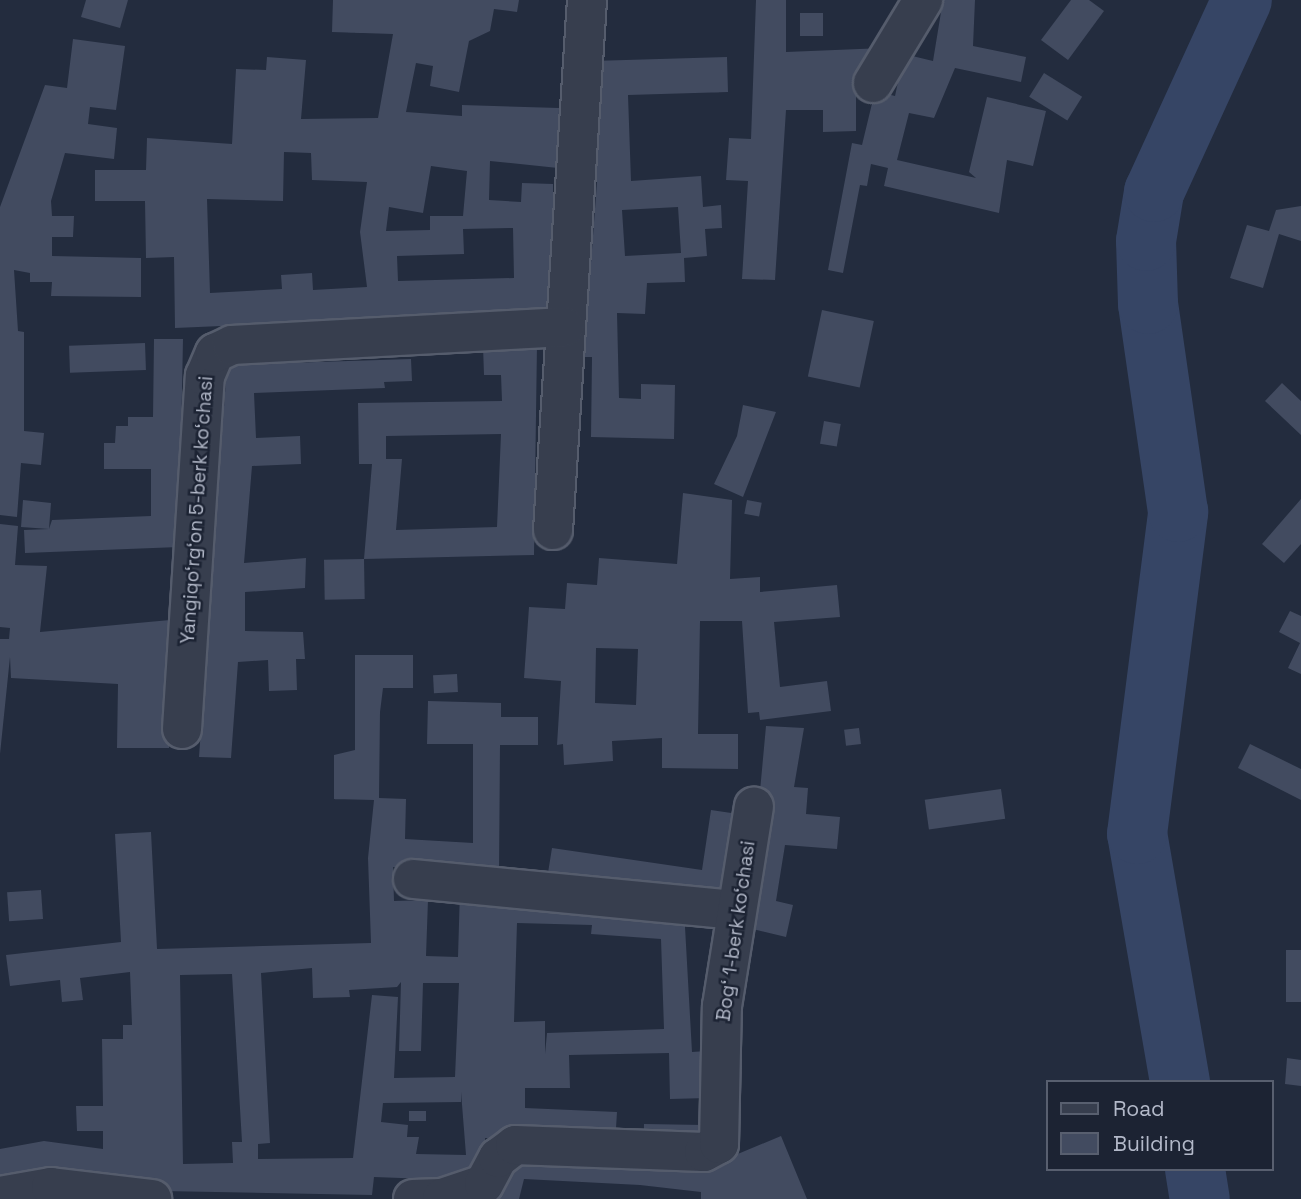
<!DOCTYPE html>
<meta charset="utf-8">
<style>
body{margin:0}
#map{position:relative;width:1301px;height:1199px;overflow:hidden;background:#232c3e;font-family:"Space Grotesk",sans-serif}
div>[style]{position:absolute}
.river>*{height:60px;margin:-30px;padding:0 30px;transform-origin:30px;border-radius:30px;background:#364565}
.building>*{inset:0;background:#424b60;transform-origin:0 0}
.roads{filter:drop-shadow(2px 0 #555c6c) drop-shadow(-2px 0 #555c6c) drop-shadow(0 2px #555c6c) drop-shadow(0 -2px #555c6c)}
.minor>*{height:38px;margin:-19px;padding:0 19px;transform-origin:19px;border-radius:19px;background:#373e4e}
span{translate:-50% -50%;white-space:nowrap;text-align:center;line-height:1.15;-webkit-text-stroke:5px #1c2333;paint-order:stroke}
.street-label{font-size:19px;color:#b3b9c9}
.legend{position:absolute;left:1046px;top:1080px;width:228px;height:91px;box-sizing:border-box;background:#1c2333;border:2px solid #585f6f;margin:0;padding:9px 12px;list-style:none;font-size:21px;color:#b3b9c9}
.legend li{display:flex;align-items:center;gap:14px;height:35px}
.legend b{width:35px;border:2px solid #585f6f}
</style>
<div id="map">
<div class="river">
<i style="left:1180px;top:1082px;width:252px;rotate:-99.8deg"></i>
<i style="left:1137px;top:834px;width:325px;rotate:-82.7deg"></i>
<i style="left:1178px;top:512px;width:210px;rotate:-98.2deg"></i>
<i style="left:1148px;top:304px;width:63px;rotate:-91.8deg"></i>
<i style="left:1146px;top:241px;width:50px;rotate:-80.7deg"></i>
<i style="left:1154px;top:192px;width:211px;rotate:-65.4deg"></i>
<i style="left:1195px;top:1169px;width:30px;rotate:81deg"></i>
</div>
<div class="building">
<i style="clip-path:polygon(86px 0,128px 0,120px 28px,81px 17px)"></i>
<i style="clip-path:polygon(evenodd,333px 0,519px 0,517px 12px,494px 9px,490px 31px,469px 41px,459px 92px,430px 86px,433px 66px,416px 63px,406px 112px,462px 116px,462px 105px,559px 108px,558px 168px,490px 161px,489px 200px,521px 202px,522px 183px,553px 184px,553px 312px,175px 328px,174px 257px,146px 258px,145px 201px,95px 201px,95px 170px,146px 170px,147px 138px,232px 144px,236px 69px,266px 70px,267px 57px,306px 60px,301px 119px,378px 118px,393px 34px,332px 32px,333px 0,284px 152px,311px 153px,312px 180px,367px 182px,360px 232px,367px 287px,313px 290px,312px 273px,281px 275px,282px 289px,210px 293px,207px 199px,283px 201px,284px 152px,333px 0,431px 166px,467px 171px,463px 216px,430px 216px,430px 230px,386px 231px,389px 207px,423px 213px,431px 166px,333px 0,513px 228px,514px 278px,398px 281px,397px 256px,464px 254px,463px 229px,513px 228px)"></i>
<i style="clip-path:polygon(756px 0,786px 0,786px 52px,884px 48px,862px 94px,856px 94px,856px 131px,823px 132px,823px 110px,786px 110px,775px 280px,742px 279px,748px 181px,726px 180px,729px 138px,751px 139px)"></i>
<i style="clip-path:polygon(943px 0,975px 0,973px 46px,1026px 57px,1021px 82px,955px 68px,934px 118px,909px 113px,897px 160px,976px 178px,969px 172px,987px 97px,1046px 111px,1033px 166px,1007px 160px,999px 213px,884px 186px,888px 168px,871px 164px,867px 186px,860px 185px,843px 273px,828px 270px,852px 143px,862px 145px,875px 91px,895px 96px,904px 54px,933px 61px)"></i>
<i style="clip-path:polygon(1071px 0,1089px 0,1104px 11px,1068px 60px,1041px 40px)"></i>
<i style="left:800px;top:13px;width:23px;height:23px"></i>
<i style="clip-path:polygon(73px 39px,125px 46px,116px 110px,90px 107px,88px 124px,117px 128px,114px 159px,65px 153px,51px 201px,52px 216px,74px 216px,73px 237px,52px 237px,52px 256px,141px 258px,141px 297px,51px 296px,52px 282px,30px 282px,30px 273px,14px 270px,18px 331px,24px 332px,24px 431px,44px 433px,41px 465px,21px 463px,17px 517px,0 515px,0 207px,45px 85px,67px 88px)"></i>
<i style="clip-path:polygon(evenodd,727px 57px,728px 92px,628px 95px,631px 181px,701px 176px,703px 207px,721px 205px,722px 228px,705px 229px,707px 256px,684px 258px,685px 282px,647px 283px,645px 314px,617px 313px,619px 398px,641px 399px,641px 384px,675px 385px,674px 439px,591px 437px,592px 357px,584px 357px,597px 182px,592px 61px,727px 57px,678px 207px,681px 253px,625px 256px,622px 210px,678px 207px)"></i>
<i style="left:1044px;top:73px;width:45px;height:28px;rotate:32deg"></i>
<i style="clip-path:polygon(1301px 206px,1301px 241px,1279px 234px,1263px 288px,1230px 278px,1247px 225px,1269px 231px,1276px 210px)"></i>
<i style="left:822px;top:310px;width:53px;height:68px;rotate:12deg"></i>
<i style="clip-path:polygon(154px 339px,183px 339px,179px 547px,25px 553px,24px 530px,49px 529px,21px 527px,23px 500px,51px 503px,49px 529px,52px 520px,151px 516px,151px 469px,104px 469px,104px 443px,115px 443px,116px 426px,128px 426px,128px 417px,153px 417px)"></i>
<i style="left:145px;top:343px;width:27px;height:76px;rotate:88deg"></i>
<i style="clip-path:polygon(evenodd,537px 345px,534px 555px,364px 559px,372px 464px,359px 464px,358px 403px,502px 401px,501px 375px,484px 375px,483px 346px,537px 345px,501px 434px,497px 527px,396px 530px,402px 459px,386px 459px,386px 436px,501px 434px)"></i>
<i style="clip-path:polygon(411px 359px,412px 381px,384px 382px,385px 388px,254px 393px,256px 438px,300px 436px,301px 464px,252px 466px,244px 563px,306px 558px,305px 588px,245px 592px,245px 631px,303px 632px,305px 659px,296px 659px,297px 690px,269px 691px,268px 660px,238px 662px,231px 758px,199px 757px,227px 365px)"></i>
<i style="clip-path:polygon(1282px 383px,1301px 401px,1301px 435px,1265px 401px)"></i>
<i style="clip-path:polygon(743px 405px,776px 412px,743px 497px,714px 484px,737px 436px)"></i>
<i style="left:824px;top:421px;width:17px;height:23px;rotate:10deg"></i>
<i style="clip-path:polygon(evenodd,683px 493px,732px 500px,730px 579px,760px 577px,760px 592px,837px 585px,840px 617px,774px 622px,780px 687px,827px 681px,831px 711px,760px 720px,759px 712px,748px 713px,742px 621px,700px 621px,698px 734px,738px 734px,738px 769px,662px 768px,662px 738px,612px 741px,613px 761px,564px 765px,563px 744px,557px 745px,561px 681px,524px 678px,529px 607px,565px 609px,567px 583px,597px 585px,599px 558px,677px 564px,683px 493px,596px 648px,638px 649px,636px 705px,595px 703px,596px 648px)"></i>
<i style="clip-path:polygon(1301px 499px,1301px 544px,1284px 563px,1262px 544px)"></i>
<i style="left:747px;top:500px;width:15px;height:14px;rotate:11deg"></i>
<i style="clip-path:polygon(0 524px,18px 526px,15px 565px,47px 566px,40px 632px,170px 620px,169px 748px,117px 748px,118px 684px,11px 678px,10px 657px,0 754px,0 639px,9px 639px,10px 628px,0 627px)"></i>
<i style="left:364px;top:559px;width:40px;height:40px;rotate:89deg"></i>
<i style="clip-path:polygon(1290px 611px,1301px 616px,1301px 674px,1288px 668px,1300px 643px,1279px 632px)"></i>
<i style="clip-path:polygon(evenodd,355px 655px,413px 655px,413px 688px,383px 688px,380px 712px,379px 798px,406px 799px,405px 839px,473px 843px,473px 744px,427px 744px,428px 701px,501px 703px,501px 717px,538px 717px,538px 745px,500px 745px,499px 876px,393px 867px,394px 901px,428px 900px,426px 956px,458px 957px,460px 890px,684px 909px,692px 1052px,706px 1051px,708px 1098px,670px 1099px,669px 1053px,569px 1055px,570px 1088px,525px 1088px,525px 1108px,617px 1112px,615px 1144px,485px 1138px,486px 1174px,454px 1180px,374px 1177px,372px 1195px,0 1188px,0 1149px,44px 1141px,103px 1149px,103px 1131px,77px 1131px,76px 1106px,103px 1106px,102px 1039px,123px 1039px,123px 1025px,132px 1025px,130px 972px,80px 978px,83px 1000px,62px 1002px,60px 980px,10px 986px,6px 955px,121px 942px,115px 834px,151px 832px,157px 949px,371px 943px,368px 858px,374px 800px,334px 799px,334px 755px,355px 750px,355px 655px,517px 923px,592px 925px,591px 934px,661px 939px,664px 1029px,547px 1033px,545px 1054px,545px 1021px,514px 1022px,517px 923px,355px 655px,312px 968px,313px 998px,350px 997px,349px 990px,397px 987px,401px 982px,399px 1051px,421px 1051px,423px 983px,459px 983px,455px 1077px,394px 1078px,398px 997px,372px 995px,353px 1158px,258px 1159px,258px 1144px,270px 1143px,261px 973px,312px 968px,355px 655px,232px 974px,242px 1142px,232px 1142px,233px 1163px,183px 1164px,180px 975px,232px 974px,355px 655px,461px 1092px,466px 1155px,416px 1154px,419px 1137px,407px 1137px,408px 1125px,381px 1122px,383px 1103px,461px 1102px,461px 1092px)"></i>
<i style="left:457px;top:674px;width:18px;height:24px;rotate:87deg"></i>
<i style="clip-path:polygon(766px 726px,804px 728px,794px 787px,808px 788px,806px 814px,840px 817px,837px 849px,785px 845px,776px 901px,793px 905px,786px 937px,740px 926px,753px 867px)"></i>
<i style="left:859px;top:728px;width:16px;height:15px;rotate:83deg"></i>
<i style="clip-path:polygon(1250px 744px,1301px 769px,1301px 800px,1238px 768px)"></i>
<i style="left:1001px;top:789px;width:30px;height:77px;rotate:82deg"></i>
<i style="clip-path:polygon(711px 810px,738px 814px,723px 901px,547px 879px,552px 848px,702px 870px)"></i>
<i style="left:41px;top:890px;width:29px;height:34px;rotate:86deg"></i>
<i style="left:1286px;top:950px;width:15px;height:52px"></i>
<i style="clip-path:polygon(1287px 1058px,1301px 1060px,1301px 1086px,1285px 1084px)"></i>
<i style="left:409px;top:1111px;width:17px;height:10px"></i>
<i style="left:644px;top:1124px;width:60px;height:20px;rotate:1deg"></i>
<i style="clip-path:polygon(781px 1136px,807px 1199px,701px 1199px,701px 1192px,640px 1185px,524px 1179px,519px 1199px,495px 1199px,497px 1183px,520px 1153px,721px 1161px)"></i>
</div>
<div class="roads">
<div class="minor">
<i style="left:873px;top:83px;width:97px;rotate:-58.9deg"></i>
<i style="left:553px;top:530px;width:531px;rotate:-86.33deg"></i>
<i style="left:182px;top:729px;width:354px;rotate:-86.3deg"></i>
<i style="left:205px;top:376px;width:25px;rotate:-67deg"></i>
<i style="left:215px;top:353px;width:19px;rotate:-25deg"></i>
<i style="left:232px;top:345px;width:333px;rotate:-3.1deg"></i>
<i style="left:413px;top:879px;width:324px;rotate:5.5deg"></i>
<i style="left:0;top:1196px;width:52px;rotate:-10deg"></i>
<i style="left:51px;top:1187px;width:102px;rotate:6.8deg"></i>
<i style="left:413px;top:1199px;width:29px;rotate:-2deg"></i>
<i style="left:442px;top:1198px;width:44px;rotate:-18.4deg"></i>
<i style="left:484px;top:1184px;width:30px;rotate:-62deg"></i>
<i style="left:498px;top:1158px;width:21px;rotate:-37deg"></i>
<i style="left:515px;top:1145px;width:189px;rotate:2.1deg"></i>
<i style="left:704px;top:1152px;width:17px;rotate:-28deg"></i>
<i style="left:719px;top:1144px;width:138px;rotate:-88.8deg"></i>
<i style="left:722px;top:1006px;width:202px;rotate:-80.9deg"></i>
</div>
</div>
<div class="street-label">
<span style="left:197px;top:510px;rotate:-86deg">Yangiqoʻrgʻon 5-berk koʻchasi</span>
<span style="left:736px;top:931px;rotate:-82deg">Bogʻ 1-berk koʻchasi</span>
</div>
<ul class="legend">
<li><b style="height:9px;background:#373e4e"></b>Road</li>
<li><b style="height:19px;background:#424b60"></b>Building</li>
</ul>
</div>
